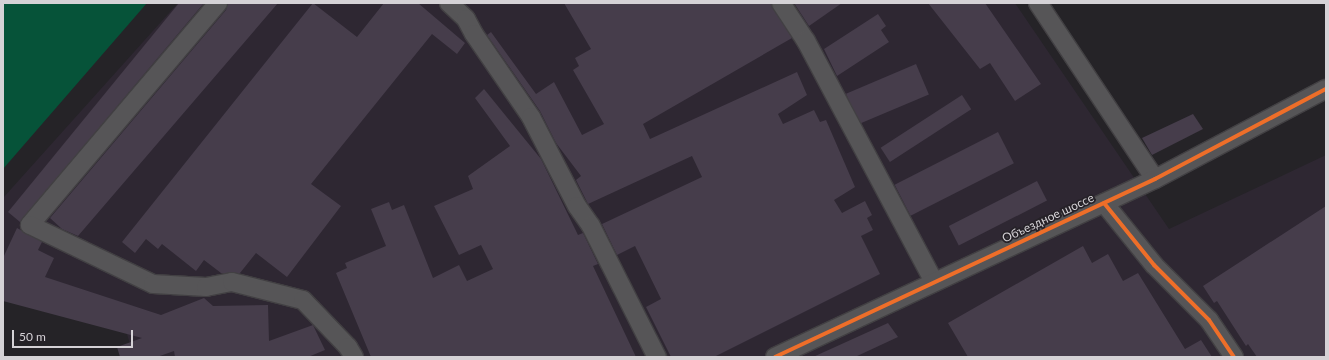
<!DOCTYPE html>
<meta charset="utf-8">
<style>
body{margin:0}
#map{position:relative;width:1329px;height:360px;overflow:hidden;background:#252327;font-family:Lato,sans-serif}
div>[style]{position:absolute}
.built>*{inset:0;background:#2e2732}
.green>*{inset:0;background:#065339}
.building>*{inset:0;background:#463d4b;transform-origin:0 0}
.roads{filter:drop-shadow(1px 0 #424043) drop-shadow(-1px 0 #424043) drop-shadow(0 1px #424043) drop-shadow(0 -1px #424043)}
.minor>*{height:18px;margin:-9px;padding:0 9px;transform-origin:9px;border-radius:9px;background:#565557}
.cycleway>*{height:4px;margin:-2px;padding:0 2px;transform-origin:2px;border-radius:2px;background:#ee6e29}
span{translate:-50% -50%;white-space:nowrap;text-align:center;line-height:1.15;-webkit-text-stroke:3.5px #262228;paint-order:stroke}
.street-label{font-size:12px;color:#d5d2d6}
.frame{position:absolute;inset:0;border:4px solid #d5d2d6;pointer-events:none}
.scale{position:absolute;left:12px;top:330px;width:121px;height:18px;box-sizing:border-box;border:2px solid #d5d2d6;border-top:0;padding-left:5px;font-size:12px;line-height:14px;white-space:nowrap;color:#d5d2d6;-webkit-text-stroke:3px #262228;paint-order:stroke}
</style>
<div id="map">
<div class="built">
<i style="clip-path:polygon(178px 3px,1015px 3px,1169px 229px,1326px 155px,1326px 357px,134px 357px,123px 321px,3px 276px,3px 198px)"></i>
</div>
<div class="green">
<i style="clip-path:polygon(3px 3px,147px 3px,3px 169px)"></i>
</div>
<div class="building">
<i style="clip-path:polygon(179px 3px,204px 3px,20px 222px,8px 212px)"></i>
<i style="clip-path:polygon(228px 3px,278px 3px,78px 236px,62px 229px,50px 218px,226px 10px)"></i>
<i style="clip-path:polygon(313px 3px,357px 37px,384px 3px,418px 3px,465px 43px,457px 54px,432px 34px,311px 184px,341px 206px,287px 277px,256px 253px,240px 273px,221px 273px,204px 260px,196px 271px,162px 244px,158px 249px,146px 239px,135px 253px,122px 242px)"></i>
<i style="clip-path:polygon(564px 3px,771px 3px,792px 38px,643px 124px,650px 139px,797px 72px,807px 95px,778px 114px,783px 124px,814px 110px,820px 122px,826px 120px,855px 187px,834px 200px,842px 213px,865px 201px,872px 215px,867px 218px,873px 230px,861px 236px,880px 274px,714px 357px,671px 357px,646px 307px,661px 299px,635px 246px,617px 255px,602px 224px,702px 177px,692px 156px,588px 204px,576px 180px,581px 176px,556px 143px,540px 111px,487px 35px,491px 32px,536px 94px,554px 82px,582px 135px,604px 124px,573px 70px,579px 66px,575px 58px,591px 49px)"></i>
<i style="clip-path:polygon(794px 3px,842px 3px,809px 26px)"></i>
<i style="clip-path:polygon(928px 3px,985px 3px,1041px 84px,1015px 101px,990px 63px,980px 69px)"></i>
<i style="clip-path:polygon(878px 14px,886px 26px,881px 30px,889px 42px,837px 76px,824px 49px)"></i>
<i style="left:916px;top:64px;width:33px;height:76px;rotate:67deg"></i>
<i style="clip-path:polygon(484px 89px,541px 159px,578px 235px,583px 233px,598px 264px,593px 266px,636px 357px,371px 357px,336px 273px,347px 268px,345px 263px,386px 246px,371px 209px,389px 202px,392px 210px,404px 205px,433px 278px,459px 265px,467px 281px,493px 269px,481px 245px,459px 255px,434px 206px,473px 189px,468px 176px,510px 146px,475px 98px)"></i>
<i style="left:962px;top:95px;width:17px;height:97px;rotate:57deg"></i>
<i style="clip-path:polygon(1193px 114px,1203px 129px,1152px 155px,1142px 138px)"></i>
<i style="left:998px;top:132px;width:35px;height:116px;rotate:63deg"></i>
<i style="left:1037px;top:181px;width:22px;height:99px;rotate:63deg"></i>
<i style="clip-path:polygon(1326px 206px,1326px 357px,1257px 357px,1248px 344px,1246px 346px,1217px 301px,1214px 303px,1203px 286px)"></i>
<i style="clip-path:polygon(17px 228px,42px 242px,38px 250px,54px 258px,45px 277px,161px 315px,204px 298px,213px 306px,268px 305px,269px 341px,313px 325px,325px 350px,308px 357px,175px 357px,174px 351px,157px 357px,120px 357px,117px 347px,142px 338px,3px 301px,3px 258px)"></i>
<i style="clip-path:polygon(1083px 246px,1092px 263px,1108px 254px,1123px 281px,1138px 273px,1185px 349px,1201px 340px,1212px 357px,968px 357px,948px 323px)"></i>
<i style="clip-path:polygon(888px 323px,898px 337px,855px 357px,813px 357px)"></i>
</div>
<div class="roads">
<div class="minor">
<i style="left:218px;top:3px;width:291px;rotate:130.3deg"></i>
<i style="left:30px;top:225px;width:136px;rotate:25.6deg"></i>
<i style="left:153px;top:284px;width:53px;rotate:3.2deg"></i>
<i style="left:206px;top:287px;width:26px;rotate:-11deg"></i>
<i style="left:232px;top:282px;width:73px;rotate:14.2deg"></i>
<i style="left:303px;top:300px;width:65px;rotate:46.2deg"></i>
<i style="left:348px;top:347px;width:12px;rotate:59deg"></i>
<i style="left:449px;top:3px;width:23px;rotate:43deg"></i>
<i style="left:466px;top:19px;width:17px;rotate:62deg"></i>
<i style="left:474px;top:34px;width:101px;rotate:55.5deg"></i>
<i style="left:531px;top:117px;width:100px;rotate:62.7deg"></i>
<i style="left:577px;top:206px;width:24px;rotate:55deg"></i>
<i style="left:591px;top:226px;width:147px;rotate:63.3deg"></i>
<i style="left:781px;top:3px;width:45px;rotate:56.7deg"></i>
<i style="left:806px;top:41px;width:273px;rotate:62deg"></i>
<i style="left:1038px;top:3px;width:211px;rotate:56.4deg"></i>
<i style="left:1104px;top:203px;width:80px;rotate:51.1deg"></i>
<i style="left:1154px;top:265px;width:78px;rotate:45deg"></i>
<i style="left:1209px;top:320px;width:45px;rotate:56deg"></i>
<i style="left:775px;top:357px;width:420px;rotate:-25.1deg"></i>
<i style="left:1155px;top:179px;width:193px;rotate:-27.8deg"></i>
</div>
</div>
<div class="cycleway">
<i style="left:1104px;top:203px;width:80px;rotate:51.1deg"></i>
<i style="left:1154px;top:265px;width:78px;rotate:45deg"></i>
<i style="left:1209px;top:320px;width:45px;rotate:56deg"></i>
<i style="left:775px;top:357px;width:420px;rotate:-25.1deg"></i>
<i style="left:1155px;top:179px;width:193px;rotate:-27.8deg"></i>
</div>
<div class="street-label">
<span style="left:1048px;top:218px;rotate:-25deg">Объездное шоссе</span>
</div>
<div class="frame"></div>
<div class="scale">50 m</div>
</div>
